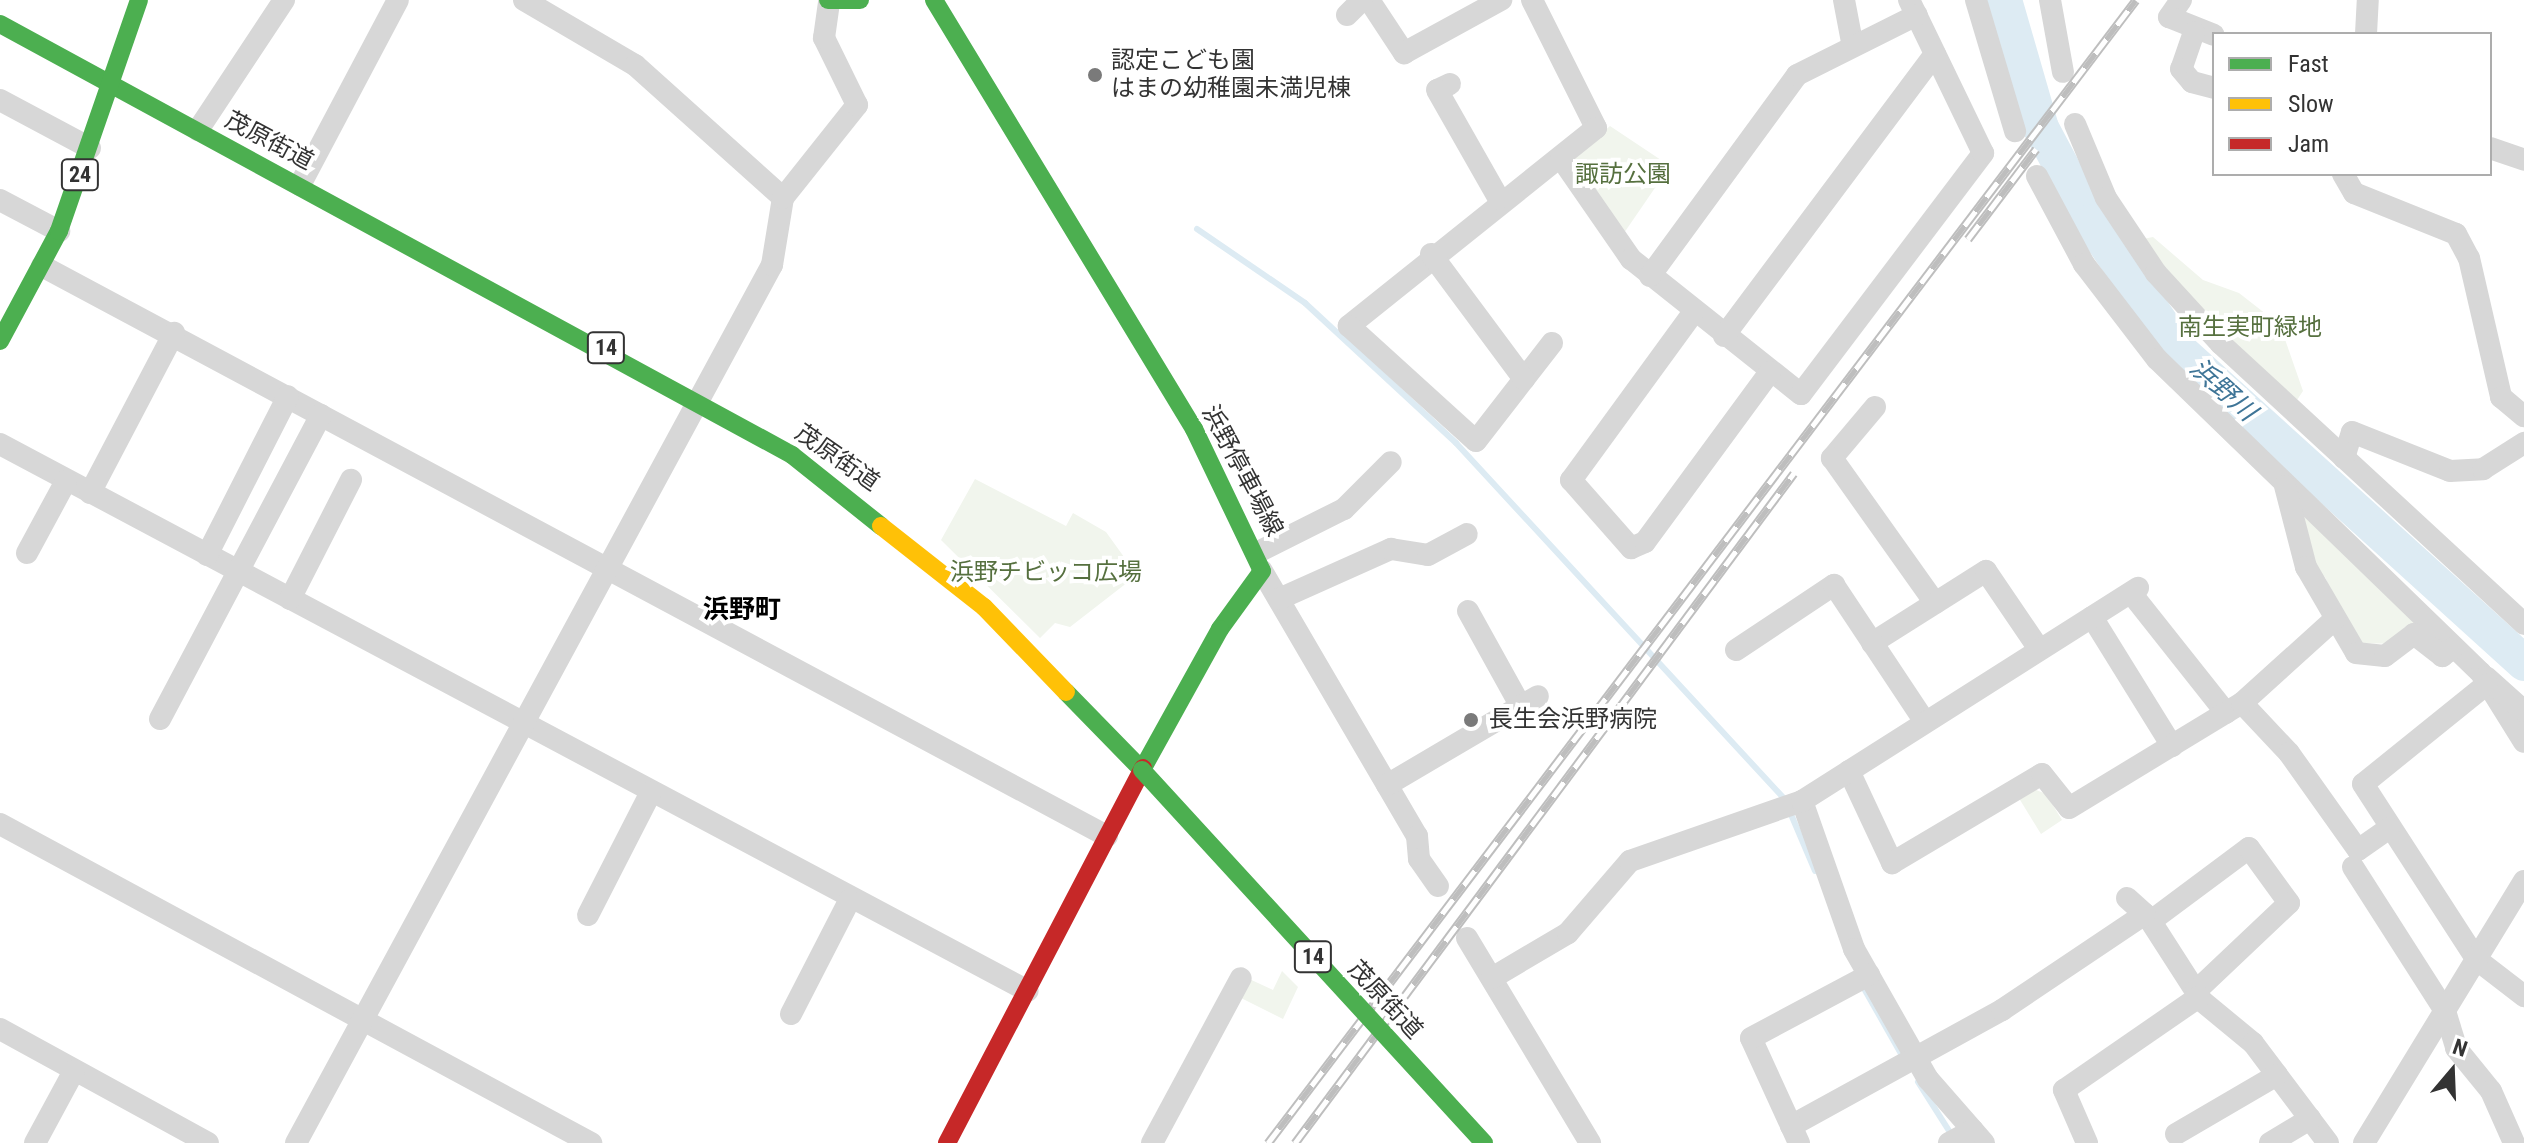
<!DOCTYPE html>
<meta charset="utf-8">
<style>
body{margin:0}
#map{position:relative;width:2524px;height:1143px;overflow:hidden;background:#fff;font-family:"Roboto Condensed","Noto Sans JP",sans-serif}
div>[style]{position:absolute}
.green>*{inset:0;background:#f1f5ed}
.stream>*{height:6px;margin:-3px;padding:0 3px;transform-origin:3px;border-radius:3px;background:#ddebf3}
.river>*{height:36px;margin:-18px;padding:0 18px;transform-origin:18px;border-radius:18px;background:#ddebf3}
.street>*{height:22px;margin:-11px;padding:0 11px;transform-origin:11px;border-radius:11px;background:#d7d7d7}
.fast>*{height:18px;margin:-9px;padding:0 9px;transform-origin:9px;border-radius:9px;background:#4caf50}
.slow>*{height:18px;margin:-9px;padding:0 9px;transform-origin:9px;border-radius:9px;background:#ffc107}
.jam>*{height:18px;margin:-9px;padding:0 9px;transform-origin:9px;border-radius:9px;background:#c62828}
.rail>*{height:9px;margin-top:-4.5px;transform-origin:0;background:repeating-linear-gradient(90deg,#fff 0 18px,#bebebe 0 36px);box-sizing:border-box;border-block:2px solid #bebebe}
.fast-bridge>*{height:18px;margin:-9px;padding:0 9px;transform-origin:9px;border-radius:9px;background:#4caf50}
.dots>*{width:22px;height:22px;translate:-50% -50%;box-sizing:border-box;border:4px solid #fff;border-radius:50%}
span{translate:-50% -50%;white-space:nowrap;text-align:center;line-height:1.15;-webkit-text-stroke:8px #fff;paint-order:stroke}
.shield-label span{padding:2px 6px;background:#fff;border:2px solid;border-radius:6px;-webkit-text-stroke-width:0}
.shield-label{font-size:22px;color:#333;font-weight:700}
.poi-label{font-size:24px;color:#333}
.left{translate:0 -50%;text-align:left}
.street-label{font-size:24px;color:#333}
.park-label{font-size:24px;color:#56703f}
.water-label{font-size:26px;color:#3f7597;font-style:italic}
.neighbourhood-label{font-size:26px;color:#000;font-weight:700}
.legend{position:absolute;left:2212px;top:32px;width:280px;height:144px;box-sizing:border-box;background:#fff;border:2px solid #adadad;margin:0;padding:10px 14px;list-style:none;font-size:24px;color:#333}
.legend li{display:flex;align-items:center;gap:16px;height:40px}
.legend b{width:40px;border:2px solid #adadad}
.north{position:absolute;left:2412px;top:1031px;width:80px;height:80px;-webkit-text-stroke:6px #fff;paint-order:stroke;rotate:19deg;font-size:22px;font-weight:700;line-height:32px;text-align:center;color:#333}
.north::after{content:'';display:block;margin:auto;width:28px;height:36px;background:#333;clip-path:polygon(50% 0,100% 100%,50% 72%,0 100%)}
</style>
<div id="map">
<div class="green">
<i style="clip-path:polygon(1610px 126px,1670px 166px,1624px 233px,1570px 161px)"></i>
<i style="clip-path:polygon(2153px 237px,2203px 280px,2239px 293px,2280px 325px,2303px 391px,2297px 400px,2214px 328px,2143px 239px)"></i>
<i style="clip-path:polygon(975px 479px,1066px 526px,1073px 513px,1106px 532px,1137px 575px,1070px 627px,1055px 623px,1040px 638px,941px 540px)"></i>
<i style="clip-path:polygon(2300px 510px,2444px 645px,2355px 643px,2325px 577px,2310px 565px)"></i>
<i style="clip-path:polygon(2029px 787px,2046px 794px,2062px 820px,2041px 834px,2017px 795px)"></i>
<i style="clip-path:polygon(1282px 971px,1298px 987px,1283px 1019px,1235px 995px,1245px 977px,1273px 990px)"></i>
</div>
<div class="stream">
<i style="left:1197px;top:229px;width:131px;rotate:34.4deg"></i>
<i style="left:1305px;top:303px;width:206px;rotate:42.8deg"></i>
<i style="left:1456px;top:443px;width:487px;rotate:47.3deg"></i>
<i style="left:1790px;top:812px;width:64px;rotate:67deg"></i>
<i style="left:1862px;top:985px;width:85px;rotate:60.4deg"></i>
<i style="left:1918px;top:1082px;width:65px;rotate:57.5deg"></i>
</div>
<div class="river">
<i style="left:2004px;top:0;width:133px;rotate:73.9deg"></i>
<i style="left:2041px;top:128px;width:106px;rotate:62deg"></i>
<i style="left:2091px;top:222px;width:155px;rotate:55.5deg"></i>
<i style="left:2179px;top:350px;width:466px;rotate:42.2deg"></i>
</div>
<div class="street">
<i style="left:524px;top:0;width:129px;rotate:30.4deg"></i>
<i style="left:635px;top:65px;width:199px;rotate:41.9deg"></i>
<i style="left:1369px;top:0;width:64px;rotate:56.6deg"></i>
<i style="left:1404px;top:53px;width:111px;rotate:-28.7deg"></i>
<i style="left:1532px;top:0;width:143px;rotate:63.4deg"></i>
<i style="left:1596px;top:128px;width:317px;rotate:141.3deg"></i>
<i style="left:1349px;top:326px;width:171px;rotate:42.2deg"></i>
<i style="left:1476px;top:441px;width:124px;rotate:-52.2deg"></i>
<i style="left:1844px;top:0;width:43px;rotate:79.2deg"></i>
<i style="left:1976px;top:0;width:137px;rotate:73.4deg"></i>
<i style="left:2050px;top:0;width:73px;rotate:79.8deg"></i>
<i style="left:2181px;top:0;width:21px;rotate:125deg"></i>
<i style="left:2169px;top:17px;width:48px;rotate:21.8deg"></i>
<i style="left:1347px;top:15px;width:21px;rotate:-45deg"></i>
<i style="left:2194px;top:32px;width:39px;rotate:109deg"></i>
<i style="left:2181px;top:69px;width:17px;rotate:50deg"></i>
<i style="left:2192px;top:82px;width:23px;rotate:15deg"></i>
<i style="left:2366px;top:34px;width:34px;rotate:-87deg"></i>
<i style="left:1450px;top:84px;width:14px;rotate:155deg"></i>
<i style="left:1437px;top:90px;width:125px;rotate:60.4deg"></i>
<i style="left:0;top:100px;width:102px;rotate:28.1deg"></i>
<i style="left:2075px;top:124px;width:80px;rotate:67.3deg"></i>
<i style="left:2106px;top:198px;width:90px;rotate:56.3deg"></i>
<i style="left:2156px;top:273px;width:96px;rotate:47.5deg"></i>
<i style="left:2221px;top:344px;width:413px;rotate:42.7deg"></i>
<i style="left:198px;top:130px;width:156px;rotate:-56.5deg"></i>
<i style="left:2490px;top:148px;width:36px;rotate:19deg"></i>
<i style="left:1561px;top:158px;width:123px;rotate:55.3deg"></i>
<i style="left:1631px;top:259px;width:217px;rotate:38.5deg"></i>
<i style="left:1801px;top:394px;width:302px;rotate:-52.9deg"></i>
<i style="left:1983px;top:153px;width:170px;rotate:-115.8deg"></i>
<i style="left:2343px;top:174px;width:22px;rotate:60deg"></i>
<i style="left:2354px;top:193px;width:110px;rotate:21.9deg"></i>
<i style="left:2456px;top:234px;width:27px;rotate:62deg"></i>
<i style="left:2469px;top:258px;width:143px;rotate:77deg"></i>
<i style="left:2501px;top:397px;width:30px;rotate:40deg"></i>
<i style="left:2037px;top:176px;width:100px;rotate:61.9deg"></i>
<i style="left:2084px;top:264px;width:120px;rotate:52.5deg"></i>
<i style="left:2157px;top:359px;width:451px;rotate:44.1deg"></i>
<i style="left:2481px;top:673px;width:81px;rotate:58.1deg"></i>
<i style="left:300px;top:185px;width:209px;rotate:-62.1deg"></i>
<i style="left:0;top:200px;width:67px;rotate:27.7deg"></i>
<i style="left:1431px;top:254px;width:156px;rotate:53.4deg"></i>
<i style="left:42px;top:266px;width:1208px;rotate:28.16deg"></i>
<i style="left:1650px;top:276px;width:249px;rotate:-53.8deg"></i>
<i style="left:1797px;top:75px;width:134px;rotate:-26.6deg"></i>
<i style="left:1693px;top:313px;width:207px;rotate:126.1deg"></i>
<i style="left:1571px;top:480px;width:91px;rotate:48.6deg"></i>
<i style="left:1631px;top:548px;width:15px;rotate:-23deg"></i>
<i style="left:1645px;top:542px;width:211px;rotate:-53.7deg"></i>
<i style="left:1724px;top:336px;width:352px;rotate:-53.2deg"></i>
<i style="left:1875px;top:407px;width:67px;rotate:130.1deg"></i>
<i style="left:1832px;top:458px;width:178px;rotate:54.6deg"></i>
<i style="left:0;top:444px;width:1164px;rotate:28.02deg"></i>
<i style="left:2344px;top:458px;width:27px;rotate:-73deg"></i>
<i style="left:2352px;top:432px;width:105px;rotate:21.7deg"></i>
<i style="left:2450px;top:471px;width:33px;rotate:-3deg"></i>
<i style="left:2483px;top:469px;width:49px;rotate:-32.4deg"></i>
<i style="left:2285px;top:486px;width:84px;rotate:75.5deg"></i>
<i style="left:2306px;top:567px;width:99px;rotate:59.8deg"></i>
<i style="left:2356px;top:653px;width:29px;rotate:6deg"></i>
<i style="left:2385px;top:656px;width:36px;rotate:-37deg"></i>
<i style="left:2414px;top:634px;width:36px;rotate:38deg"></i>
<i style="left:2442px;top:656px;width:14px;rotate:-36deg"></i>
<i style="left:90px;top:493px;width:181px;rotate:-62.3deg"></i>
<i style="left:1258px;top:552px;width:96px;rotate:-26.6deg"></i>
<i style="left:1344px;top:509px;width:66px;rotate:-45deg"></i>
<i style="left:27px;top:553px;width:82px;rotate:-61.6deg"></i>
<i style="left:207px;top:555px;width:178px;rotate:-63deg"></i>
<i style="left:1262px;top:571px;width:307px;rotate:59.7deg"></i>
<i style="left:1417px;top:836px;width:23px;rotate:85deg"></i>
<i style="left:1419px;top:859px;width:33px;rotate:55deg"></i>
<i style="left:2131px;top:593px;width:153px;rotate:51.6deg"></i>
<i style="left:290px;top:599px;width:134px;rotate:-62.9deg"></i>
<i style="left:1279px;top:599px;width:123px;rotate:-24.1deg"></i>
<i style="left:1391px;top:549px;width:37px;rotate:9deg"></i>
<i style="left:1428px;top:555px;width:44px;rotate:-28.3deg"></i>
<i style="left:1468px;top:611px;width:107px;rotate:61deg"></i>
<i style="left:2092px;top:617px;width:152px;rotate:58.2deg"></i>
<i style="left:1872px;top:643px;width:135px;rotate:-32.3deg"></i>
<i style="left:1986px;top:571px;width:94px;rotate:55.8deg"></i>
<i style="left:1736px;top:650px;width:118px;rotate:-33.6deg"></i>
<i style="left:1834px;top:585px;width:164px;rotate:56.4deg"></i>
<i style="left:2486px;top:677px;width:51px;rotate:41.8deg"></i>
<i style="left:2487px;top:684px;width:159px;rotate:141.1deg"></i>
<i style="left:2363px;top:784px;width:208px;rotate:57.1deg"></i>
<i style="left:2476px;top:959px;width:61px;rotate:37.6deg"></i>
<i style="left:2242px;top:703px;width:69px;rotate:46.8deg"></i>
<i style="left:2289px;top:753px;width:119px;rotate:54.6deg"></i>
<i style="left:2358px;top:850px;width:38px;rotate:-35deg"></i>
<i style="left:160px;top:719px;width:344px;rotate:-62.1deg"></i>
<i style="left:1849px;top:771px;width:102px;rotate:64.9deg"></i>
<i style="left:1892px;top:863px;width:174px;rotate:-30.7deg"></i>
<i style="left:2042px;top:774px;width:43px;rotate:51.5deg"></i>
<i style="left:2069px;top:808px;width:202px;rotate:-31.3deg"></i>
<i style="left:2242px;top:703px;width:125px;rotate:-42.1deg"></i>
<i style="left:1387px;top:785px;width:175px;rotate:-30.5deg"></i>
<i style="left:1802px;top:801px;width:157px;rotate:70.6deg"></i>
<i style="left:1854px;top:949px;width:150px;rotate:60.4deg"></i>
<i style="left:1928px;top:1079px;width:85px;rotate:48.8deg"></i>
<i style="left:0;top:824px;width:672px;rotate:28.36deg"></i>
<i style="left:2353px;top:867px;width:171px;rotate:57.4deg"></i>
<i style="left:2445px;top:1011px;width:39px;rotate:73deg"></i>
<i style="left:2456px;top:1048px;width:55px;rotate:50.9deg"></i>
<i style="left:2491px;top:1091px;width:57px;rotate:66.1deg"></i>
<i style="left:2127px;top:898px;width:28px;rotate:42deg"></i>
<i style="left:2148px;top:917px;width:100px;rotate:57.3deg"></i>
<i style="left:2202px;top:1001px;width:66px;rotate:39.5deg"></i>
<i style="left:2253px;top:1043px;width:125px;rotate:53.1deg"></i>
<i style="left:588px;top:915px;width:138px;rotate:-62.9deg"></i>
<i style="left:2151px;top:921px;width:122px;rotate:-36.7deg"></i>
<i style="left:2249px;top:848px;width:68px;rotate:54deg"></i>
<i style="left:2289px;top:903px;width:128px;rotate:136.6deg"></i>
<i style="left:1467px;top:938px;width:239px;rotate:59deg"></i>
<i style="left:1492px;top:978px;width:88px;rotate:-30.6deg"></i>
<i style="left:1568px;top:933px;width:95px;rotate:-49.3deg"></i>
<i style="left:1630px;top:861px;width:182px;rotate:-19.2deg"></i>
<i style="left:1802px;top:801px;width:398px;rotate:-32.4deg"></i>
<i style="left:791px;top:1014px;width:127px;rotate:-62.8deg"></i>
<i style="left:0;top:1029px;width:237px;rotate:28.7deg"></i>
<i style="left:1791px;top:1126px;width:241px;rotate:-28.8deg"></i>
<i style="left:2002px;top:1010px;width:172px;rotate:-33.9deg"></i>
<i style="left:2176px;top:1134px;width:117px;rotate:-30.3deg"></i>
<i style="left:35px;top:1143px;width:82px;rotate:-61.6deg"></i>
<i style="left:296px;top:1143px;width:999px;rotate:-61.54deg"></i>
<i style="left:772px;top:265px;width:68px;rotate:-80.7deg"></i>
<i style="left:783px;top:198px;width:119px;rotate:-51.5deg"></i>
<i style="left:857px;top:105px;width:75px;rotate:-116.2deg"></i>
<i style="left:824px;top:38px;width:37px;rotate:-82deg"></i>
<i style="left:1152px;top:1143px;width:187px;rotate:-61.7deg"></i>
<i style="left:1799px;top:1143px;width:115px;rotate:-114.6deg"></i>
<i style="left:1751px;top:1038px;width:134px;rotate:-28.1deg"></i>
<i style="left:1949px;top:1143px;width:27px;rotate:-28deg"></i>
<i style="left:2087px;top:1143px;width:58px;rotate:-113.5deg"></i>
<i style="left:2064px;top:1090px;width:164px;rotate:-34.6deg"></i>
<i style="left:2270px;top:1143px;width:47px;rotate:-31deg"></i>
<i style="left:2364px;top:1143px;width:307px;rotate:-58.6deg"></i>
</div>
<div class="fast">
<i style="left:828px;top:0;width:32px"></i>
<i style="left:934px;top:0;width:502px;rotate:58.78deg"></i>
<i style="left:1194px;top:429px;width:157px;rotate:64.4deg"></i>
<i style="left:1262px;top:571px;width:72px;rotate:125.9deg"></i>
<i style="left:1220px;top:629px;width:159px;rotate:119deg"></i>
<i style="left:0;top:24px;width:902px;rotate:28.55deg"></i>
<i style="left:792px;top:455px;width:114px;rotate:38.6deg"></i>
<i style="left:0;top:341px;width:125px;rotate:-61.8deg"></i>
<i style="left:59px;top:231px;width:244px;rotate:-70.9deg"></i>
<i style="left:1066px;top:692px;width:109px;rotate:45.7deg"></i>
</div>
<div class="slow">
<i style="left:881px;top:526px;width:131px;rotate:38.2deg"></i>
<i style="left:984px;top:607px;width:118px;rotate:46deg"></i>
</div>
<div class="jam">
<i style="left:947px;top:1143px;width:423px;rotate:-62.4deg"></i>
</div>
<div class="rail">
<i style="left:1968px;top:239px;width:113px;rotate:-52.9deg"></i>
<i style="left:1268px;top:1143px;width:1435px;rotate:-52.79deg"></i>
<i style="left:1295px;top:1143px;width:835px;rotate:-53.32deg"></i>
</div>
<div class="fast-bridge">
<i style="left:1142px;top:770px;width:506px;rotate:47.48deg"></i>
</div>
<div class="dots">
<i style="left:1095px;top:75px;background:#7a7a7a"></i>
<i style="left:1471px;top:720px;background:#7a7a7a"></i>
</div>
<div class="shield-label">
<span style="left:80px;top:175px">24</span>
<span style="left:606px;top:348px">14</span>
<span style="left:1313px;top:957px">14</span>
</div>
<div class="poi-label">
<span class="left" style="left:1111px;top:75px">認定こども園<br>はまの幼稚園未満児棟</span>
<span class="left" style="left:1489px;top:720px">長生会浜野病院</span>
</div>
<div class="street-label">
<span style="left:269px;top:141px;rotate:28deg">茂原街道</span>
<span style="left:837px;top:458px;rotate:35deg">茂原街道</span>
<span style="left:1242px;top:471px;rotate:62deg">浜野停車場線</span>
<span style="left:1385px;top:1000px;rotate:47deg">茂原街道</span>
</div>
<div class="park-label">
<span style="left:1623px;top:175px">諏訪公園</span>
<span style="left:2250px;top:328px">南生実町緑地</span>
<span style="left:1046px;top:573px">浜野チビッコ広場</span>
</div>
<div class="water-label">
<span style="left:2223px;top:390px;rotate:42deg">浜野川</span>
</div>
<div class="neighbourhood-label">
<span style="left:742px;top:610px">浜野町</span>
</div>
<ul class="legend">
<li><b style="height:10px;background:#4caf50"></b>Fast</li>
<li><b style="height:10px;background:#ffc107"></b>Slow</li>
<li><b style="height:10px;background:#c62828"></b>Jam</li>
</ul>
<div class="north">N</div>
</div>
